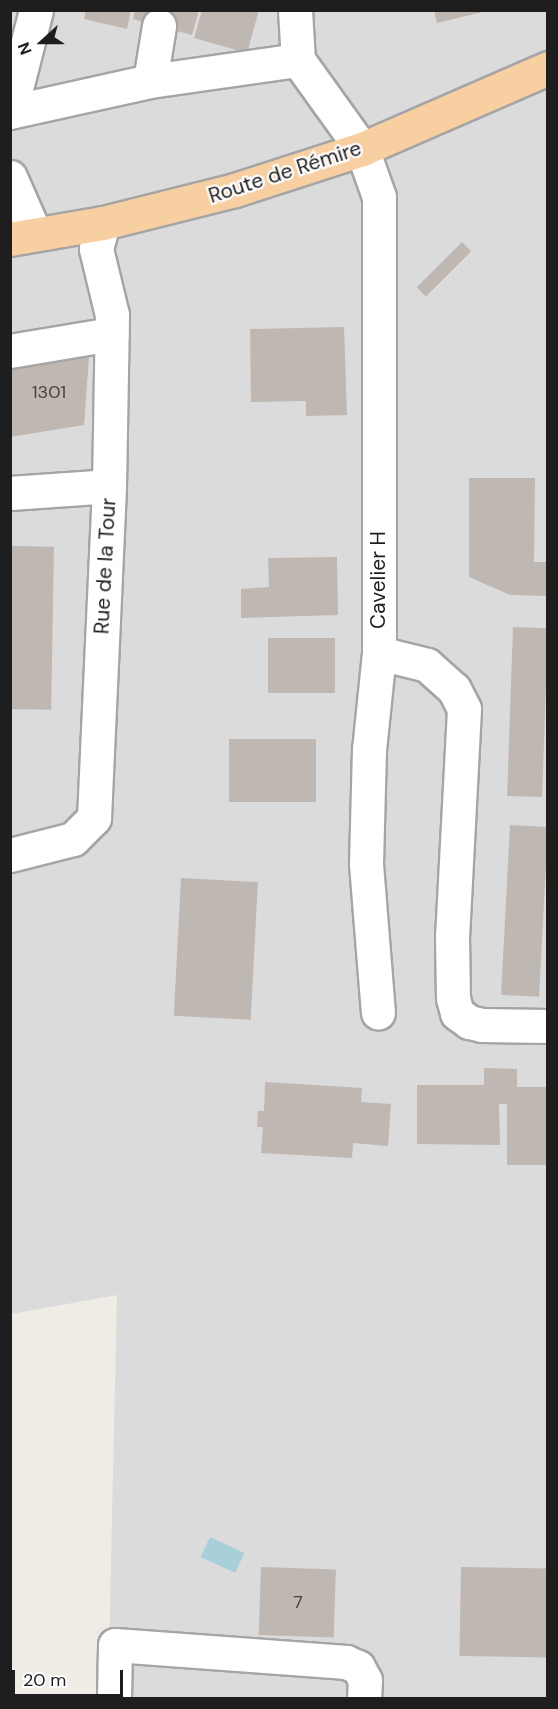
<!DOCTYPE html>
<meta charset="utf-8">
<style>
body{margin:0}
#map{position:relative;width:558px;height:1709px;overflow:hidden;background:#efebe5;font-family:"DM Sans",sans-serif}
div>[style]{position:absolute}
.residential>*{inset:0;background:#dcdbdb}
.water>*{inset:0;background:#a7d0da;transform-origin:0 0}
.building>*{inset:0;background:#bfb7b1;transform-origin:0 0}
.roads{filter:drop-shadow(2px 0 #a5a5a5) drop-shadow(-2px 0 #a5a5a5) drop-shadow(0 2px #a5a5a5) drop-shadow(0 -2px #a5a5a5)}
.minor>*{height:33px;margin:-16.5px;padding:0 16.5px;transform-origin:16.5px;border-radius:16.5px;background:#fff}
.major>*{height:33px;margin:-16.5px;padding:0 16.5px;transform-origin:16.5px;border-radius:16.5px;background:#f8cfa1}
span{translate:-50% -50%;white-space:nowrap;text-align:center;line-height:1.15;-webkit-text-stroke:4.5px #fff;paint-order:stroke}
.number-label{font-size:18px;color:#464443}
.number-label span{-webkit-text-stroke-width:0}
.street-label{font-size:21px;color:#1e1e1e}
.frame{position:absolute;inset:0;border:12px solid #1e1e1e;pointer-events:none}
.north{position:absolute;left:12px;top:12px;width:60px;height:60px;-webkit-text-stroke:4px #fff;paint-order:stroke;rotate:249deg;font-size:16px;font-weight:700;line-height:24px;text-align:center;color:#1e1e1e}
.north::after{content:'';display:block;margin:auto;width:21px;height:27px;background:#1e1e1e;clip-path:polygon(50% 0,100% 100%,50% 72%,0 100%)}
.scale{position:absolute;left:12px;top:1670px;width:111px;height:27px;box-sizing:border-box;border:3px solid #1e1e1e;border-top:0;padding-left:8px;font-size:18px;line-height:21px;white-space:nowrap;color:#1e1e1e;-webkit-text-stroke:4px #fff;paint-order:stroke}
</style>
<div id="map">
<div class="residential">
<i style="clip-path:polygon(11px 11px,547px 11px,547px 1698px,108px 1698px,117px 1295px,11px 1314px)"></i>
</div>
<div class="water">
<i style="left:210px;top:1537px;width:38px;height:22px;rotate:25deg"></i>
</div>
<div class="building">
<i style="clip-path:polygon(86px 10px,131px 10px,127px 29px,84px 19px)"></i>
<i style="clip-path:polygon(135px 10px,199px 10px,192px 35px,133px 19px)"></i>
<i style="clip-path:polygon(202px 10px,259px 10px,247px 53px,194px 38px)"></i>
<i style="clip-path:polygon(434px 10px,487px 10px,487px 11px,437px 23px)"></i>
<i style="left:462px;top:242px;width:13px;height:64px;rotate:45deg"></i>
<i style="clip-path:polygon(344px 327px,347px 415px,306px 416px,306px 401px,251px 402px,250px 329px)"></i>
<i style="clip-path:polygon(37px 354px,89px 358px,84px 425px,10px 437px,10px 359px)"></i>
<i style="clip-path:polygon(469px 478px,535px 478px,534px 562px,548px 562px,548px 596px,510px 595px,469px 577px)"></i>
<i style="left:10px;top:546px;width:44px;height:163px;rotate:1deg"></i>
<i style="clip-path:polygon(337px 557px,338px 615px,241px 618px,241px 589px,269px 587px,268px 558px)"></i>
<i style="left:513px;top:627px;width:35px;height:169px;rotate:2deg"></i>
<i style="left:268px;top:638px;width:67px;height:55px"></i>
<i style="left:229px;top:739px;width:87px;height:63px"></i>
<i style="left:510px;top:825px;width:38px;height:170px;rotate:3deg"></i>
<i style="left:181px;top:878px;width:77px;height:138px;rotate:3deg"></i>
<i style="clip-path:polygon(484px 1068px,517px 1069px,517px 1087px,548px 1087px,548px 1165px,507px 1165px,507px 1104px,499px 1104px,500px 1145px,417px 1144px,417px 1085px,484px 1085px)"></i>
<i style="clip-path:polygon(265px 1082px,362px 1088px,361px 1102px,391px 1104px,388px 1146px,353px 1143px,352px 1158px,261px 1153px,263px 1127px,257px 1127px,258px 1111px,264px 1111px)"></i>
<i style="left:261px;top:1567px;width:75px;height:68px;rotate:2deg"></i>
<i style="left:461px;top:1567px;width:87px;height:89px;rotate:1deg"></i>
</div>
<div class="roads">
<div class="minor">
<i style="left:295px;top:10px;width:50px;rotate:86.6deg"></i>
<i style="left:298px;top:60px;width:110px;rotate:54.3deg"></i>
<i style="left:362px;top:149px;width:51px;rotate:70.5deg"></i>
<i style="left:379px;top:197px;width:456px;rotate:90deg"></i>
<i style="left:379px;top:653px;width:97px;rotate:95.9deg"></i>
<i style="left:369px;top:749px;width:115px;rotate:91.5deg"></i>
<i style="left:366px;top:864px;width:149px;rotate:85.4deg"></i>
<i style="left:150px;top:81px;width:149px;rotate:-8.1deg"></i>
<i style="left:10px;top:112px;width:143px;rotate:-12.5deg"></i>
<i style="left:150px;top:81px;width:56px;rotate:-80.7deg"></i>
<i style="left:10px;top:112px;width:105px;rotate:-75.7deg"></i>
<i style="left:10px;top:177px;width:62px;rotate:66.3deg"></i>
<i style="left:10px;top:351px;width:103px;rotate:-9.5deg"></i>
<i style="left:10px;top:493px;width:99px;rotate:-4deg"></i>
<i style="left:379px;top:653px;width:49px;rotate:14deg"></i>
<i style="left:427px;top:665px;width:36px;rotate:42deg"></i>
<i style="left:454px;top:689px;width:22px;rotate:63deg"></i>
<i style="left:464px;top:709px;width:227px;rotate:93deg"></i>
<i style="left:452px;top:936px;width:62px;rotate:89.1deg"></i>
<i style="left:453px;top:998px;width:16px;rotate:75deg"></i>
<i style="left:457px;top:1013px;width:15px;rotate:37deg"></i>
<i style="left:469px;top:1022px;width:13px;rotate:13deg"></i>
<i style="left:482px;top:1025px;width:66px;rotate:0.9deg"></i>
<i style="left:10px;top:855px;width:65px;rotate:-14.3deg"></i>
<i style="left:73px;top:839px;width:30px;rotate:-45deg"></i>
<i style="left:94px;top:818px;width:332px;rotate:-87.4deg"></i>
<i style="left:109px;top:486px;width:171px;rotate:-89deg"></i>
<i style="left:112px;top:315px;width:68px;rotate:-103.6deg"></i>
<i style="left:96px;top:249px;width:27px;rotate:-75deg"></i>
<i style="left:114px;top:1698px;width:53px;rotate:-88.9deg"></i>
<i style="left:115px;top:1645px;width:232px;rotate:4.2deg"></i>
<i style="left:346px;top:1662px;width:13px;rotate:23deg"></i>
<i style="left:358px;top:1667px;width:15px;rotate:62deg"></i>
<i style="left:365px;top:1680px;width:18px;rotate:93deg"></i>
</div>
<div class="major">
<i style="left:10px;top:239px;width:94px;rotate:-9.8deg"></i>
<i style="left:103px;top:223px;width:136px;rotate:-14deg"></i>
<i style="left:235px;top:190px;width:133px;rotate:-17.9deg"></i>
<i style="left:362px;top:149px;width:203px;rotate:-23.5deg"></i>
</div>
</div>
<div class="number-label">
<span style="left:49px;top:392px">1301</span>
<span style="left:298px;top:1602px">7</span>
</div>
<div class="street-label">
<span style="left:285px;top:172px;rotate:-18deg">Route de Rémire</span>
<span style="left:105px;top:566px;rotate:-87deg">Rue de la Tour</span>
<span style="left:378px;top:580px;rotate:-90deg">Cavelier H</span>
</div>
<div class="frame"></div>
<div class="north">N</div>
<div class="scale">20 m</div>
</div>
